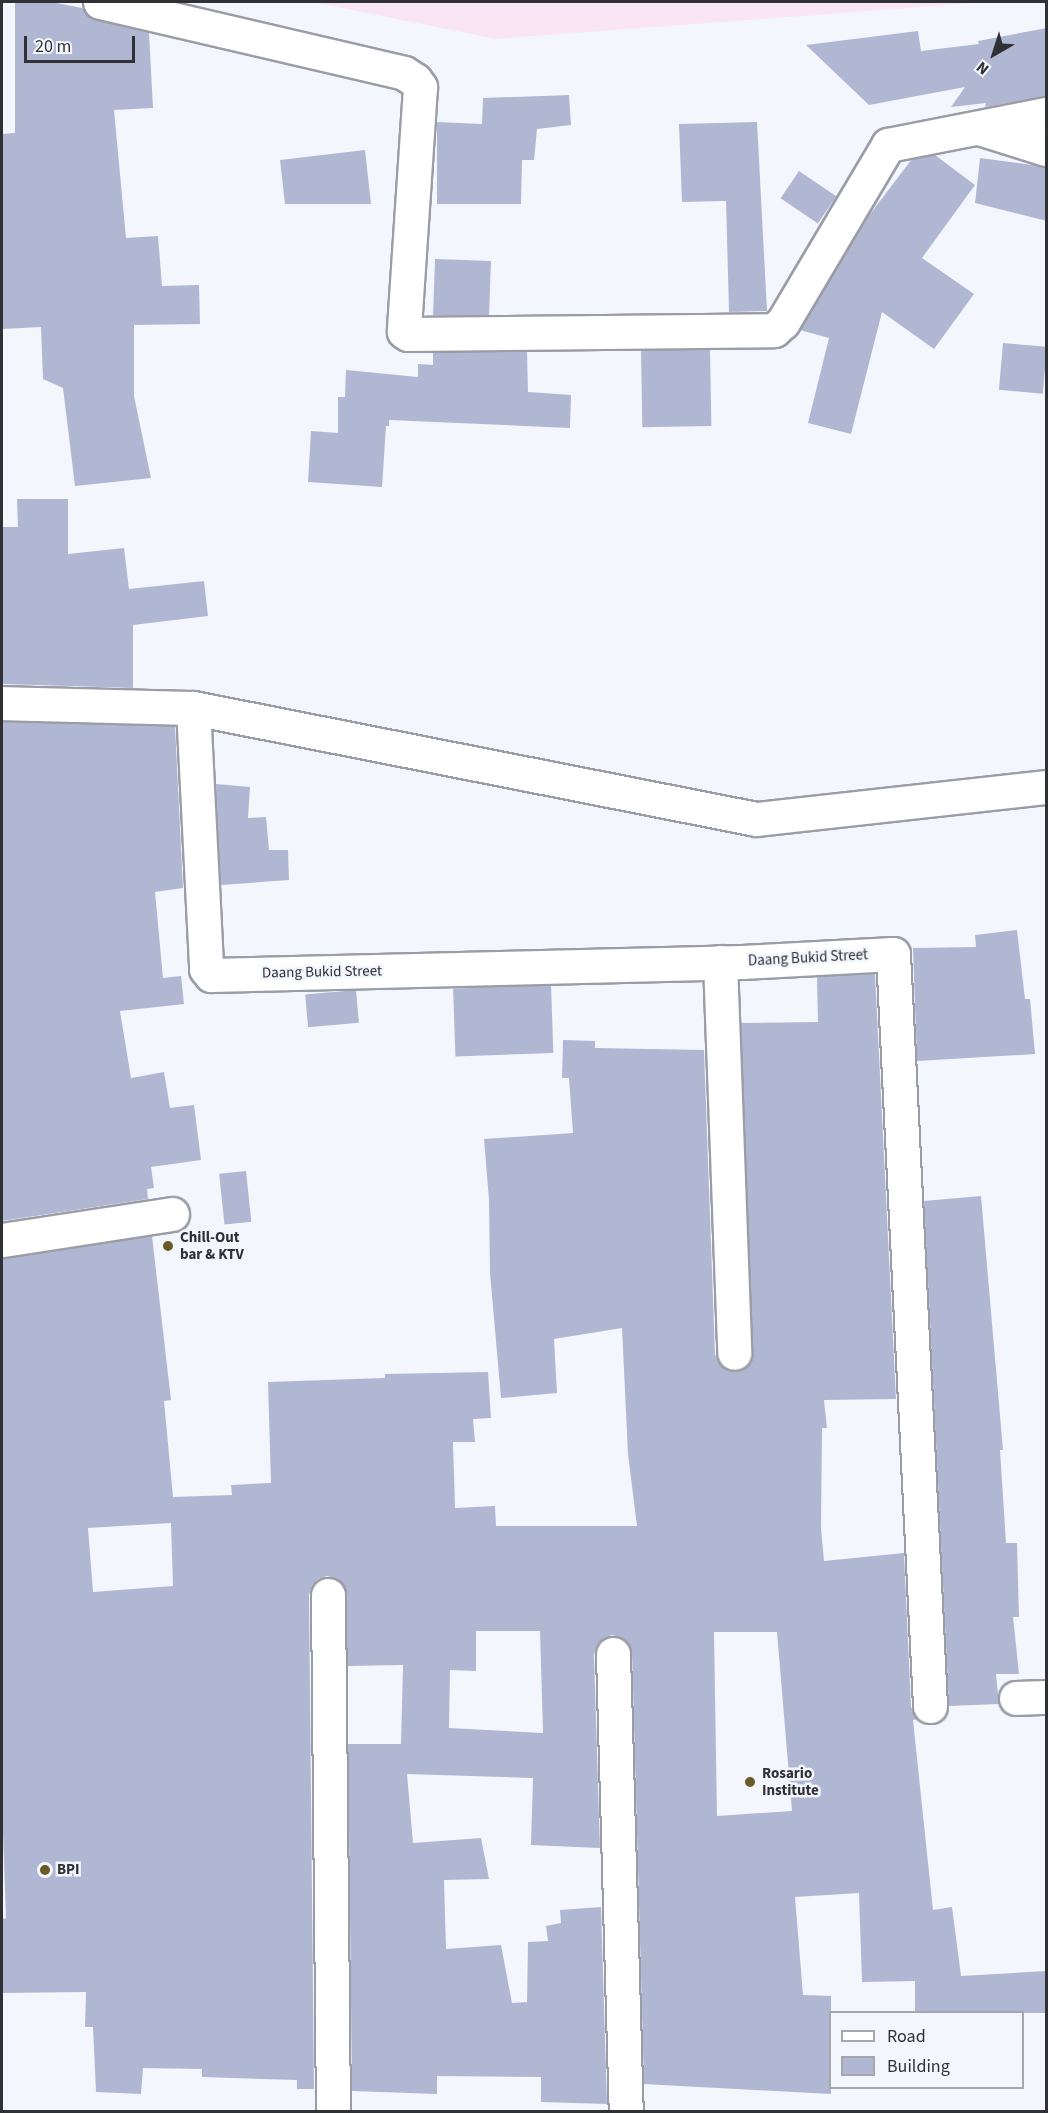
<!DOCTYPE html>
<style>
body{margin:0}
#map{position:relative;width:1048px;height:2113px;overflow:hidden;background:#f4f6fe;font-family:"Source Sans 3",sans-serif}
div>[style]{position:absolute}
.industrial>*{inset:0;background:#fae5f5}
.building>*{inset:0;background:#b0b7d3;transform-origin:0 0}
.roads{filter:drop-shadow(2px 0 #9b9da6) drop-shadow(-2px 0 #9b9da6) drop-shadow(0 2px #9b9da6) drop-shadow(0 -2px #9b9da6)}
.minor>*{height:33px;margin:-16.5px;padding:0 16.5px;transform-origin:16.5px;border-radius:16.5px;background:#fff}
.dots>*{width:16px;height:16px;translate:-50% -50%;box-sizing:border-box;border:3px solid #f4f6fe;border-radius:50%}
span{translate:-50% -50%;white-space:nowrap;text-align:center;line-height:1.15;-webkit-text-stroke:5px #f4f6fe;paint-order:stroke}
.street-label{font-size:15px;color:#303135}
.poi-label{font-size:15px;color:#303135;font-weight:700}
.left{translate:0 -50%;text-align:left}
.frame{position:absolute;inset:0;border:3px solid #303135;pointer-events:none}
.legend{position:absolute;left:829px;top:2011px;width:195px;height:78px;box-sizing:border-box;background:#f4f6fe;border:2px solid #a6a7ae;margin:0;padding:8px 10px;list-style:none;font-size:18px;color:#303135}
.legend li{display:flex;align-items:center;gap:12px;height:30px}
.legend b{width:30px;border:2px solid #a6a7ae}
.north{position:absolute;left:964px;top:24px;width:60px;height:60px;-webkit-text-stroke:4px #f4f6fe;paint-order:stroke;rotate:219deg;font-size:16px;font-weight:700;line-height:24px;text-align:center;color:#303135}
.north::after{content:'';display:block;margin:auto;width:21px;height:27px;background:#303135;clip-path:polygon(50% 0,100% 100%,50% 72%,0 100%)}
.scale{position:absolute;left:24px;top:36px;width:111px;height:27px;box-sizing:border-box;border:3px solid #303135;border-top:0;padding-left:8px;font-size:18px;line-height:21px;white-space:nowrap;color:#303135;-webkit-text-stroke:4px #f4f6fe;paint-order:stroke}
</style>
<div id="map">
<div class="industrial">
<i style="clip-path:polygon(312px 2px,987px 2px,496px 39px)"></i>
</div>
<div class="building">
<i style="clip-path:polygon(15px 2px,51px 2px,82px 8px,88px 16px,96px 20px,149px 33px,153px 108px,114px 110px,126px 238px,158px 236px,162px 286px,199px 285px,200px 324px,134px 325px,134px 396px,151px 478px,75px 486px,63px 388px,43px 379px,41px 327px,2px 329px,2px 134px,15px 133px)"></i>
<i style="clip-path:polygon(1047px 28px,1047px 96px,985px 107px,986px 103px,951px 107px,965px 87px,869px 105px,806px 45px,918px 31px,921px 51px,979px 44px,978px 41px)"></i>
<i style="clip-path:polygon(569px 95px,571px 125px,537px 129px,534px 160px,522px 160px,521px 204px,437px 204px,437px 122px,482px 124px,483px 98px)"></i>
<i style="clip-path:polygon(757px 122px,767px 311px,729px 312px,726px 201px,682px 202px,679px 124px)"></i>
<i style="clip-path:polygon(365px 150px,371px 204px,285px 204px,280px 160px)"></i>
<i style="clip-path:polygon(935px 155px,975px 185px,922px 258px,974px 294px,934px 349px,882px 312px,851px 434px,808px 423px,829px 338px,800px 330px,867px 218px,912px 159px)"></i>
<i style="clip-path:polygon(980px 158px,1047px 167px,1047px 221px,975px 203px)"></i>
<i style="left:799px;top:171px;width:45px;height:33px;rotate:34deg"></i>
<i style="left:435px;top:259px;width:56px;height:56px;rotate:2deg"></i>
<i style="left:1003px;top:343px;width:44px;height:47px;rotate:5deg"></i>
<i style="left:710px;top:349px;width:77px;height:69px;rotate:89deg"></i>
<i style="clip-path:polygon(527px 351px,528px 392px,571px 395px,570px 428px,389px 420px,389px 426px,386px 426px,382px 487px,308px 482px,311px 431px,338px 433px,338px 397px,345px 397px,346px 370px,418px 377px,418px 364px,433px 365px,433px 352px)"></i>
<i style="clip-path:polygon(17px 499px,68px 499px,68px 554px,124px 548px,129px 589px,204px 581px,208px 616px,133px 625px,133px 688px,2px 684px,2px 527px,18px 527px)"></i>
<i style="clip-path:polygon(2px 722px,175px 726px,183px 888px,155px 892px,163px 978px,181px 976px,184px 1004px,120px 1011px,131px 1078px,164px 1072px,170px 1108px,194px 1105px,201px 1160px,151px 1167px,154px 1188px,147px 1189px,148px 1199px,2px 1221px)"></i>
<i style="clip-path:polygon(216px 784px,250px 787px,248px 818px,266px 817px,269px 850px,288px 850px,289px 880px,221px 885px)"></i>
<i style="clip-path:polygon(1017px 930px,1025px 999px,1030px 999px,1035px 1054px,917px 1061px,913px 948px,976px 947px,975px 935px)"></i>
<i style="clip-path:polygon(evenodd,875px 974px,896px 1399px,824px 1400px,827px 1428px,822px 1428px,821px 1528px,824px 1561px,904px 1553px,911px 1707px,918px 1719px,913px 1720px,933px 1910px,952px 1907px,961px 1976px,1047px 1971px,1047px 2013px,915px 2013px,915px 1981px,862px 1982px,859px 1893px,795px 1897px,803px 1995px,831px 1996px,831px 2094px,644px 2084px,632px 1653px,629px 1645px,622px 1638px,612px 1635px,604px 1638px,597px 1645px,594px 1655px,600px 1848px,531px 1845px,533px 1778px,407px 1774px,413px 1843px,481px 1838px,489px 1879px,444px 1880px,446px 1949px,501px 1945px,512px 2003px,527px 2002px,528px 1942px,548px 1941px,546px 1926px,561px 1923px,560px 1910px,601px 1907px,607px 2104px,541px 2102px,541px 2077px,437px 2076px,437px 2094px,352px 2091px,348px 1744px,401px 1744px,403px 1665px,347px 1666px,347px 1594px,344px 1585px,338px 1579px,327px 1576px,318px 1579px,312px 1585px,309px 1595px,314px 2089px,297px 2089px,297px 2080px,202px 2077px,202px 2069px,143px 2068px,141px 2094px,96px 2092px,93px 2027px,85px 2027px,86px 1992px,2px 1993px,2px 1919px,6px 1918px,2px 1804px,2px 1258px,152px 1236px,171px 1400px,164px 1401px,173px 1497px,232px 1495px,231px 1485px,271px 1483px,268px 1382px,385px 1378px,385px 1374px,488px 1372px,491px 1418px,473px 1419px,475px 1442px,453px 1442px,455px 1508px,495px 1506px,496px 1526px,637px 1526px,628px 1454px,622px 1328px,554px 1339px,557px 1393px,501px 1398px,490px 1273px,489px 1200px,484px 1139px,573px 1133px,569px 1078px,562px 1078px,563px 1040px,595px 1041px,595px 1048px,704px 1050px,715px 1354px,718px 1362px,725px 1369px,734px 1372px,743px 1369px,750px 1362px,753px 1352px,741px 1023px,818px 1022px,817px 977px,875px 974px,171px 1523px,173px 1586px,93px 1592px,88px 1528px,171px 1523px,875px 974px,476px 1631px,540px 1631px,543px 1733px,449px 1728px,450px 1670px,476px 1671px,476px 1631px,875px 974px,714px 1632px,777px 1632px,792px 1811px,717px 1816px,714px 1632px)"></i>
<i style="left:551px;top:985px;width:68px;height:98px;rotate:88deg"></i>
<i style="left:356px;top:990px;width:33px;height:51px;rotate:85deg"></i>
<i style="left:246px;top:1171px;width:51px;height:27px;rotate:84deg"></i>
<i style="clip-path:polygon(981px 1196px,1003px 1450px,1000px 1450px,1006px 1543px,1017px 1543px,1019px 1617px,1013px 1617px,1019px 1674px,996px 1674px,999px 1704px,949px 1706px,924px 1201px)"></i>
</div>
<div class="roads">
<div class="minor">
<i style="left:100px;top:2px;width:312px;rotate:13.1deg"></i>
<i style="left:404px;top:73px;width:13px;rotate:32deg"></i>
<i style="left:415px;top:80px;width:9px;rotate:54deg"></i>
<i style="left:420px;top:87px;width:245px;rotate:93.8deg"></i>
<i style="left:404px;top:331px;width:5px;rotate:37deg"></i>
<i style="left:408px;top:334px;width:366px;rotate:-0.6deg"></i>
<i style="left:774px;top:330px;width:12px;rotate:-42deg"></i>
<i style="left:783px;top:322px;width:206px;rotate:-59.3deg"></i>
<i style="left:888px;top:145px;width:161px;rotate:-11.1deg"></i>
<i style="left:979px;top:128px;width:70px;rotate:17.4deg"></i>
<i style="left:2px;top:703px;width:191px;rotate:1.5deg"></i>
<i style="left:193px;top:708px;width:261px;rotate:87.1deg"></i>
<i style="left:206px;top:969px;width:8px;rotate:50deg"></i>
<i style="left:211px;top:975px;width:531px;rotate:-1.4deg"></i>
<i style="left:742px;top:962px;width:151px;rotate:-3deg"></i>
<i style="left:893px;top:954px;width:753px;rotate:87.18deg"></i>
<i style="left:193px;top:708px;width:574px;rotate:11.15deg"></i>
<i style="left:756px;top:819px;width:292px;rotate:-6.3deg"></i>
<i style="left:720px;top:962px;width:391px;rotate:87.9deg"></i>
<i style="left:2px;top:1240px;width:172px;rotate:-8.7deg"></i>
<i style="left:328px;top:1595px;width:517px;rotate:89.45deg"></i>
<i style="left:613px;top:1654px;width:458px;rotate:88.4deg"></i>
<i style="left:1016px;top:1698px;width:30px;rotate:-2deg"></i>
</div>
</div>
<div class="dots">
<i style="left:168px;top:1246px;background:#695a27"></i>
<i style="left:750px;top:1782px;background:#695a27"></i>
<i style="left:45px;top:1870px;background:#695a27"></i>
</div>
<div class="street-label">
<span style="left:808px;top:958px;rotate:-3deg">Daang Bukid Street</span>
<span style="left:322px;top:972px;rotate:-1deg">Daang Bukid Street</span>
</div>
<div class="poi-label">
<span class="left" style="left:180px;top:1246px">Chill-Out<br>bar &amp; KTV</span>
<span class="left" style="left:762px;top:1782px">Rosario<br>Institute</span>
<span class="left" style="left:57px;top:1870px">BPI</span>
</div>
<div class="frame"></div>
<ul class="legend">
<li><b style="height:8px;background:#fff"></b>Road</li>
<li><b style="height:16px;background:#b0b7d3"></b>Building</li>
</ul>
<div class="north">N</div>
<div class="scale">20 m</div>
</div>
